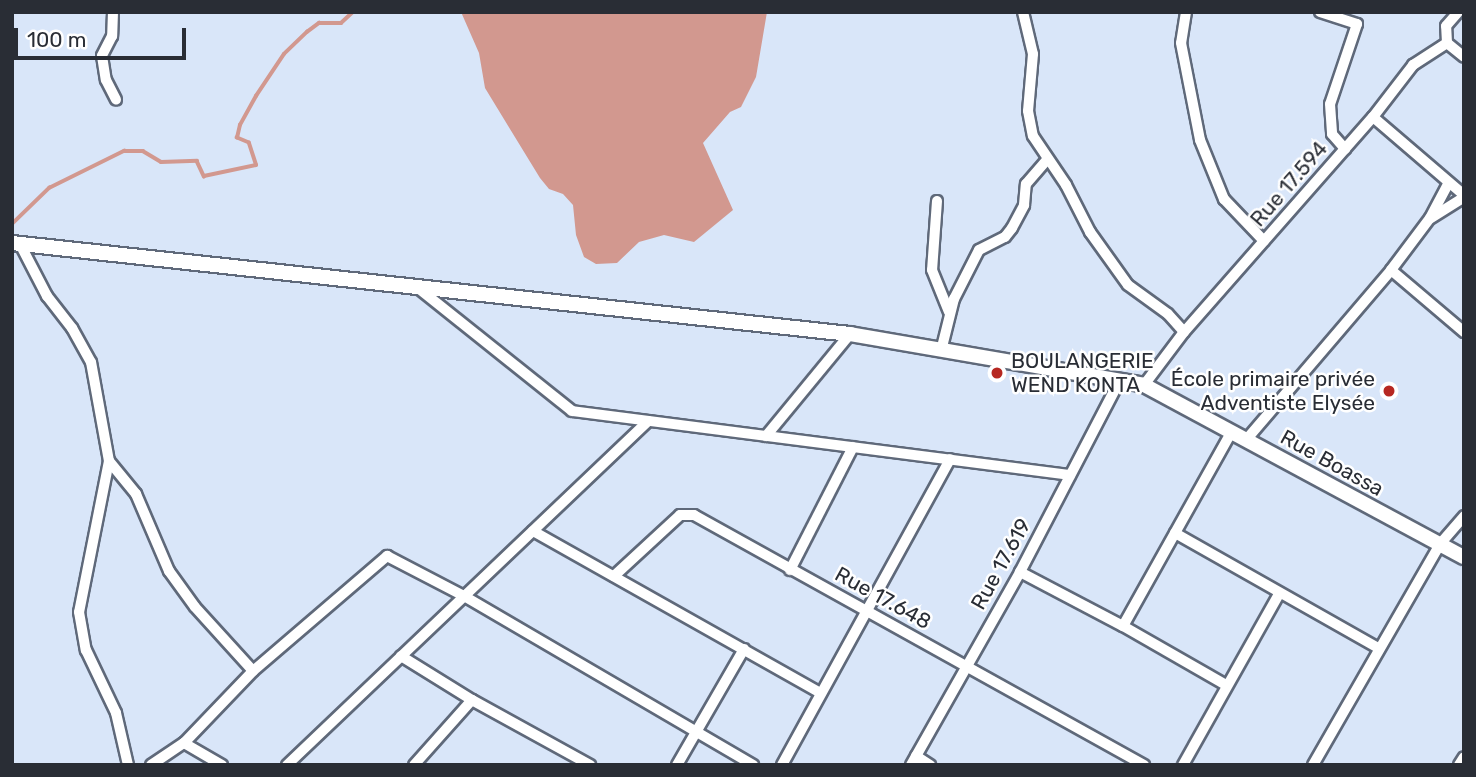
<!DOCTYPE html>
<meta charset="utf-8">
<style>
body{margin:0}
#map{position:relative;width:1476px;height:777px;overflow:hidden;background:#d9e6f9;font-family:Rubik,sans-serif}
div>[style]{position:absolute}
.water>*{inset:0;background:#d2988f}
.stream>*{height:3.5px;margin:-1.75px;padding:0 1.75px;transform-origin:1.75px;border-radius:1.75px;background:#d2988f}
.roads{filter:drop-shadow(2px 0 #5f697a) drop-shadow(-2px 0 #5f697a) drop-shadow(0 2px #5f697a) drop-shadow(0 -2px #5f697a)}
.street>*{height:10px;margin:-5px;padding:0 5px;transform-origin:5px;border-radius:5px;background:#fff}
.secondary>*{height:14px;margin:-7px;padding:0 7px;transform-origin:7px;border-radius:7px;background:#fff}
.dots>*{width:19px;height:19px;translate:-50% -50%;box-sizing:border-box;border:4px solid #fff;border-radius:50%}
span{translate:-50% -50%;white-space:nowrap;text-align:center;line-height:1.15;-webkit-text-stroke:5px #fff;paint-order:stroke}
.street-label{font-size:21px;color:#292d35}
.poi-label{font-size:21px;color:#292d35}
.left{translate:0 -50%;text-align:left}
.right{translate:-100% -50%;text-align:right}
.frame{position:absolute;inset:0;border:14px solid #292d35;pointer-events:none}
.scale{position:absolute;left:14px;top:28px;width:172px;height:32px;box-sizing:border-box;border:4px solid #292d35;border-top:0;padding-left:9px;font-size:21px;line-height:24px;white-space:nowrap;color:#292d35;-webkit-text-stroke:5px #fff;paint-order:stroke}
</style>
<div id="map">
<div class="water">
<i style="clip-path:polygon(461px 12px,767px 12px,756px 77px,741px 107px,730px 112px,703px 143px,733px 210px,694px 242px,664px 235px,639px 242px,617px 263px,596px 264px,584px 257px,576px 235px,573px 205px,563px 194px,549px 189px,540px 178px,485px 88px,479px 53px)"></i>
</div>
<div class="stream">
<i style="left:12px;top:224px;width:52px;rotate:-44.2deg"></i>
<i style="left:49px;top:188px;width:84px;rotate:-26.3deg"></i>
<i style="left:124px;top:151px;width:19px"></i>
<i style="left:143px;top:151px;width:21px;rotate:31deg"></i>
<i style="left:161px;top:162px;width:36px;rotate:-2deg"></i>
<i style="left:197px;top:161px;width:17px;rotate:65deg"></i>
<i style="left:204px;top:176px;width:53px;rotate:-11.9deg"></i>
<i style="left:256px;top:165px;width:23px;rotate:-108deg"></i>
<i style="left:249px;top:143px;width:13px;rotate:-157deg"></i>
<i style="left:237px;top:138px;width:13px;rotate:-77deg"></i>
<i style="left:240px;top:125px;width:33px;rotate:-61deg"></i>
<i style="left:256px;top:96px;width:50px;rotate:-56.3deg"></i>
<i style="left:284px;top:54px;width:32px;rotate:-44deg"></i>
<i style="left:307px;top:32px;width:15px;rotate:-37deg"></i>
<i style="left:319px;top:23px;width:22px"></i>
<i style="left:341px;top:23px;width:16px;rotate:-43deg"></i>
</div>
<div class="roads">
<div class="street">
<i style="left:113px;top:12px;width:24px;rotate:92deg"></i>
<i style="left:112px;top:36px;width:22px;rotate:117deg"></i>
<i style="left:102px;top:56px;width:24px;rotate:81deg"></i>
<i style="left:106px;top:80px;width:22px;rotate:63deg"></i>
<i style="left:1023px;top:12px;width:43px;rotate:76.6deg"></i>
<i style="left:1033px;top:54px;width:57px;rotate:95deg"></i>
<i style="left:1028px;top:111px;width:25px;rotate:79deg"></i>
<i style="left:1033px;top:136px;width:59px;rotate:56deg"></i>
<i style="left:1066px;top:185px;width:53px;rotate:62.9deg"></i>
<i style="left:1090px;top:232px;width:65px;rotate:54.4deg"></i>
<i style="left:1128px;top:285px;width:49px;rotate:35.9deg"></i>
<i style="left:1168px;top:314px;width:24px;rotate:48deg"></i>
<i style="left:1186px;top:12px;width:31px;rotate:99deg"></i>
<i style="left:1181px;top:43px;width:99px;rotate:78.9deg"></i>
<i style="left:1200px;top:140px;width:64px;rotate:67.9deg"></i>
<i style="left:1224px;top:199px;width:58px;rotate:46.4deg"></i>
<i style="left:1320px;top:12px;width:39px;rotate:18deg"></i>
<i style="left:1357px;top:24px;width:84px;rotate:108.6deg"></i>
<i style="left:1330px;top:104px;width:30px;rotate:86deg"></i>
<i style="left:1332px;top:134px;width:20px;rotate:49deg"></i>
<i style="left:1447px;top:43px;width:22px;rotate:39deg"></i>
<i style="left:1373px;top:117px;width:120px;rotate:40.6deg"></i>
<i style="left:937px;top:201px;width:69px;rotate:94.1deg"></i>
<i style="left:932px;top:270px;width:45px;rotate:68deg"></i>
<i style="left:1431px;top:218px;width:39px;rotate:-32deg"></i>
<i style="left:20px;top:244px;width:59px;rotate:62.6deg"></i>
<i style="left:47px;top:296px;width:41px;rotate:52deg"></i>
<i style="left:72px;top:328px;width:39px;rotate:61deg"></i>
<i style="left:91px;top:362px;width:101px;rotate:79.7deg"></i>
<i style="left:109px;top:461px;width:43px;rotate:50.7deg"></i>
<i style="left:136px;top:494px;width:84px;rotate:66.8deg"></i>
<i style="left:169px;top:571px;width:44px;rotate:54.2deg"></i>
<i style="left:195px;top:607px;width:86px;rotate:47.8deg"></i>
<i style="left:253px;top:671px;width:100px;rotate:133.8deg"></i>
<i style="left:1391px;top:270px;width:96px;rotate:40.3deg"></i>
<i style="left:418px;top:288px;width:197px;rotate:38.6deg"></i>
<i style="left:572px;top:411px;width:502px;rotate:7.32deg"></i>
<i style="left:941px;top:351px;width:54px;rotate:-76deg"></i>
<i style="left:954px;top:299px;width:55px;rotate:-63deg"></i>
<i style="left:979px;top:250px;width:29px;rotate:-27deg"></i>
<i style="left:1005px;top:237px;width:11px;rotate:-52deg"></i>
<i style="left:1012px;top:228px;width:26px;rotate:-62deg"></i>
<i style="left:1024px;top:205px;width:21px;rotate:-85deg"></i>
<i style="left:1026px;top:184px;width:33px;rotate:-49deg"></i>
<i style="left:1144px;top:385px;width:66px;rotate:-53deg"></i>
<i style="left:1184px;top:332px;width:286px;rotate:-48.7deg"></i>
<i style="left:1373px;top:117px;width:66px;rotate:-52.4deg"></i>
<i style="left:1413px;top:65px;width:40px;rotate:-32.9deg"></i>
<i style="left:1447px;top:43px;width:17px;rotate:-93deg"></i>
<i style="left:1446px;top:26px;width:18px;rotate:-49deg"></i>
<i style="left:766px;top:436px;width:132px;rotate:-50.5deg"></i>
<i style="left:1246px;top:440px;width:223px;rotate:-49.5deg"></i>
<i style="left:1391px;top:270px;width:65px;rotate:-53.1deg"></i>
<i style="left:1430px;top:218px;width:40px;rotate:-62deg"></i>
<i style="left:109px;top:461px;width:154px;rotate:101.2deg"></i>
<i style="left:79px;top:612px;width:39px;rotate:80deg"></i>
<i style="left:86px;top:650px;width:70px;rotate:64.5deg"></i>
<i style="left:116px;top:713px;width:53px;rotate:77deg"></i>
<i style="left:533px;top:531px;width:330px;rotate:29.4deg"></i>
<i style="left:1175px;top:533px;width:233px;rotate:29.5deg"></i>
<i style="left:790px;top:570px;width:138px;rotate:-62.9deg"></i>
<i style="left:1020px;top:572px;width:116px;rotate:27.7deg"></i>
<i style="left:1123px;top:626px;width:119px;rotate:29.8deg"></i>
<i style="left:614px;top:576px;width:90px;rotate:-42.7deg"></i>
<i style="left:680px;top:515px;width:14px"></i>
<i style="left:694px;top:515px;width:515px;rotate:29.05deg"></i>
<i style="left:1123px;top:626px;width:223px;rotate:-60.8deg"></i>
<i style="left:401px;top:656px;width:84px;rotate:31.8deg"></i>
<i style="left:472px;top:700px;width:135px;rotate:28.8deg"></i>
<i style="left:253px;top:671px;width:177px;rotate:-40.6deg"></i>
<i style="left:387px;top:556px;width:87px;rotate:27.5deg"></i>
<i style="left:464px;top:596px;width:335px;rotate:30.3deg"></i>
<i style="left:916px;top:756px;width:17px;rotate:33deg"></i>
<i style="left:151px;top:765px;width:40px;rotate:-34deg"></i>
<i style="left:184px;top:743px;width:44px;rotate:30.1deg"></i>
<i style="left:287px;top:765px;width:499px;rotate:-43.6deg"></i>
<i style="left:414px;top:765px;width:87px;rotate:-48.3deg"></i>
<i style="left:677px;top:765px;width:134px;rotate:-60deg"></i>
<i style="left:782px;top:765px;width:349px;rotate:-61.2deg"></i>
<i style="left:911px;top:765px;width:222px;rotate:-60.5deg"></i>
<i style="left:1020px;top:572px;width:216px;rotate:-62.5deg"></i>
<i style="left:1183px;top:765px;width:196px;rotate:-60.7deg"></i>
<i style="left:1313px;top:765px;width:255px;rotate:-60.1deg"></i>
<i style="left:1440px;top:544px;width:37px;rotate:-49deg"></i>
<i style="left:1459px;top:765px;width:9px;rotate:-58deg"></i>
</div>
<div class="secondary">
<i style="left:12px;top:243px;width:843px;rotate:6.2deg"></i>
<i style="left:850px;top:334px;width:298px;rotate:9.8deg"></i>
<i style="left:1144px;top:385px;width:363px;rotate:28.3deg"></i>
</div>
</div>
<div class="dots">
<i style="left:997px;top:373px;background:#b62721"></i>
<i style="left:1389px;top:391px;background:#b62721"></i>
</div>
<div class="street-label">
<span style="left:1289px;top:184px;rotate:-49deg">Rue 17.594</span>
<span style="left:1332px;top:463px;rotate:29deg">Rue Boassa</span>
<span style="left:1001px;top:564px;rotate:-61deg">Rue 17.619</span>
<span style="left:883px;top:598px;rotate:29deg">Rue 17.648</span>
</div>
<div class="poi-label">
<span class="left" style="left:1011px;top:373px">BOULANGERIE<br>WEND KONTA</span>
<span class="right" style="left:1375px;top:391px">École primaire privée<br>Adventiste Elysée</span>
</div>
<div class="frame"></div>
<div class="scale">100 m</div>
</div>
